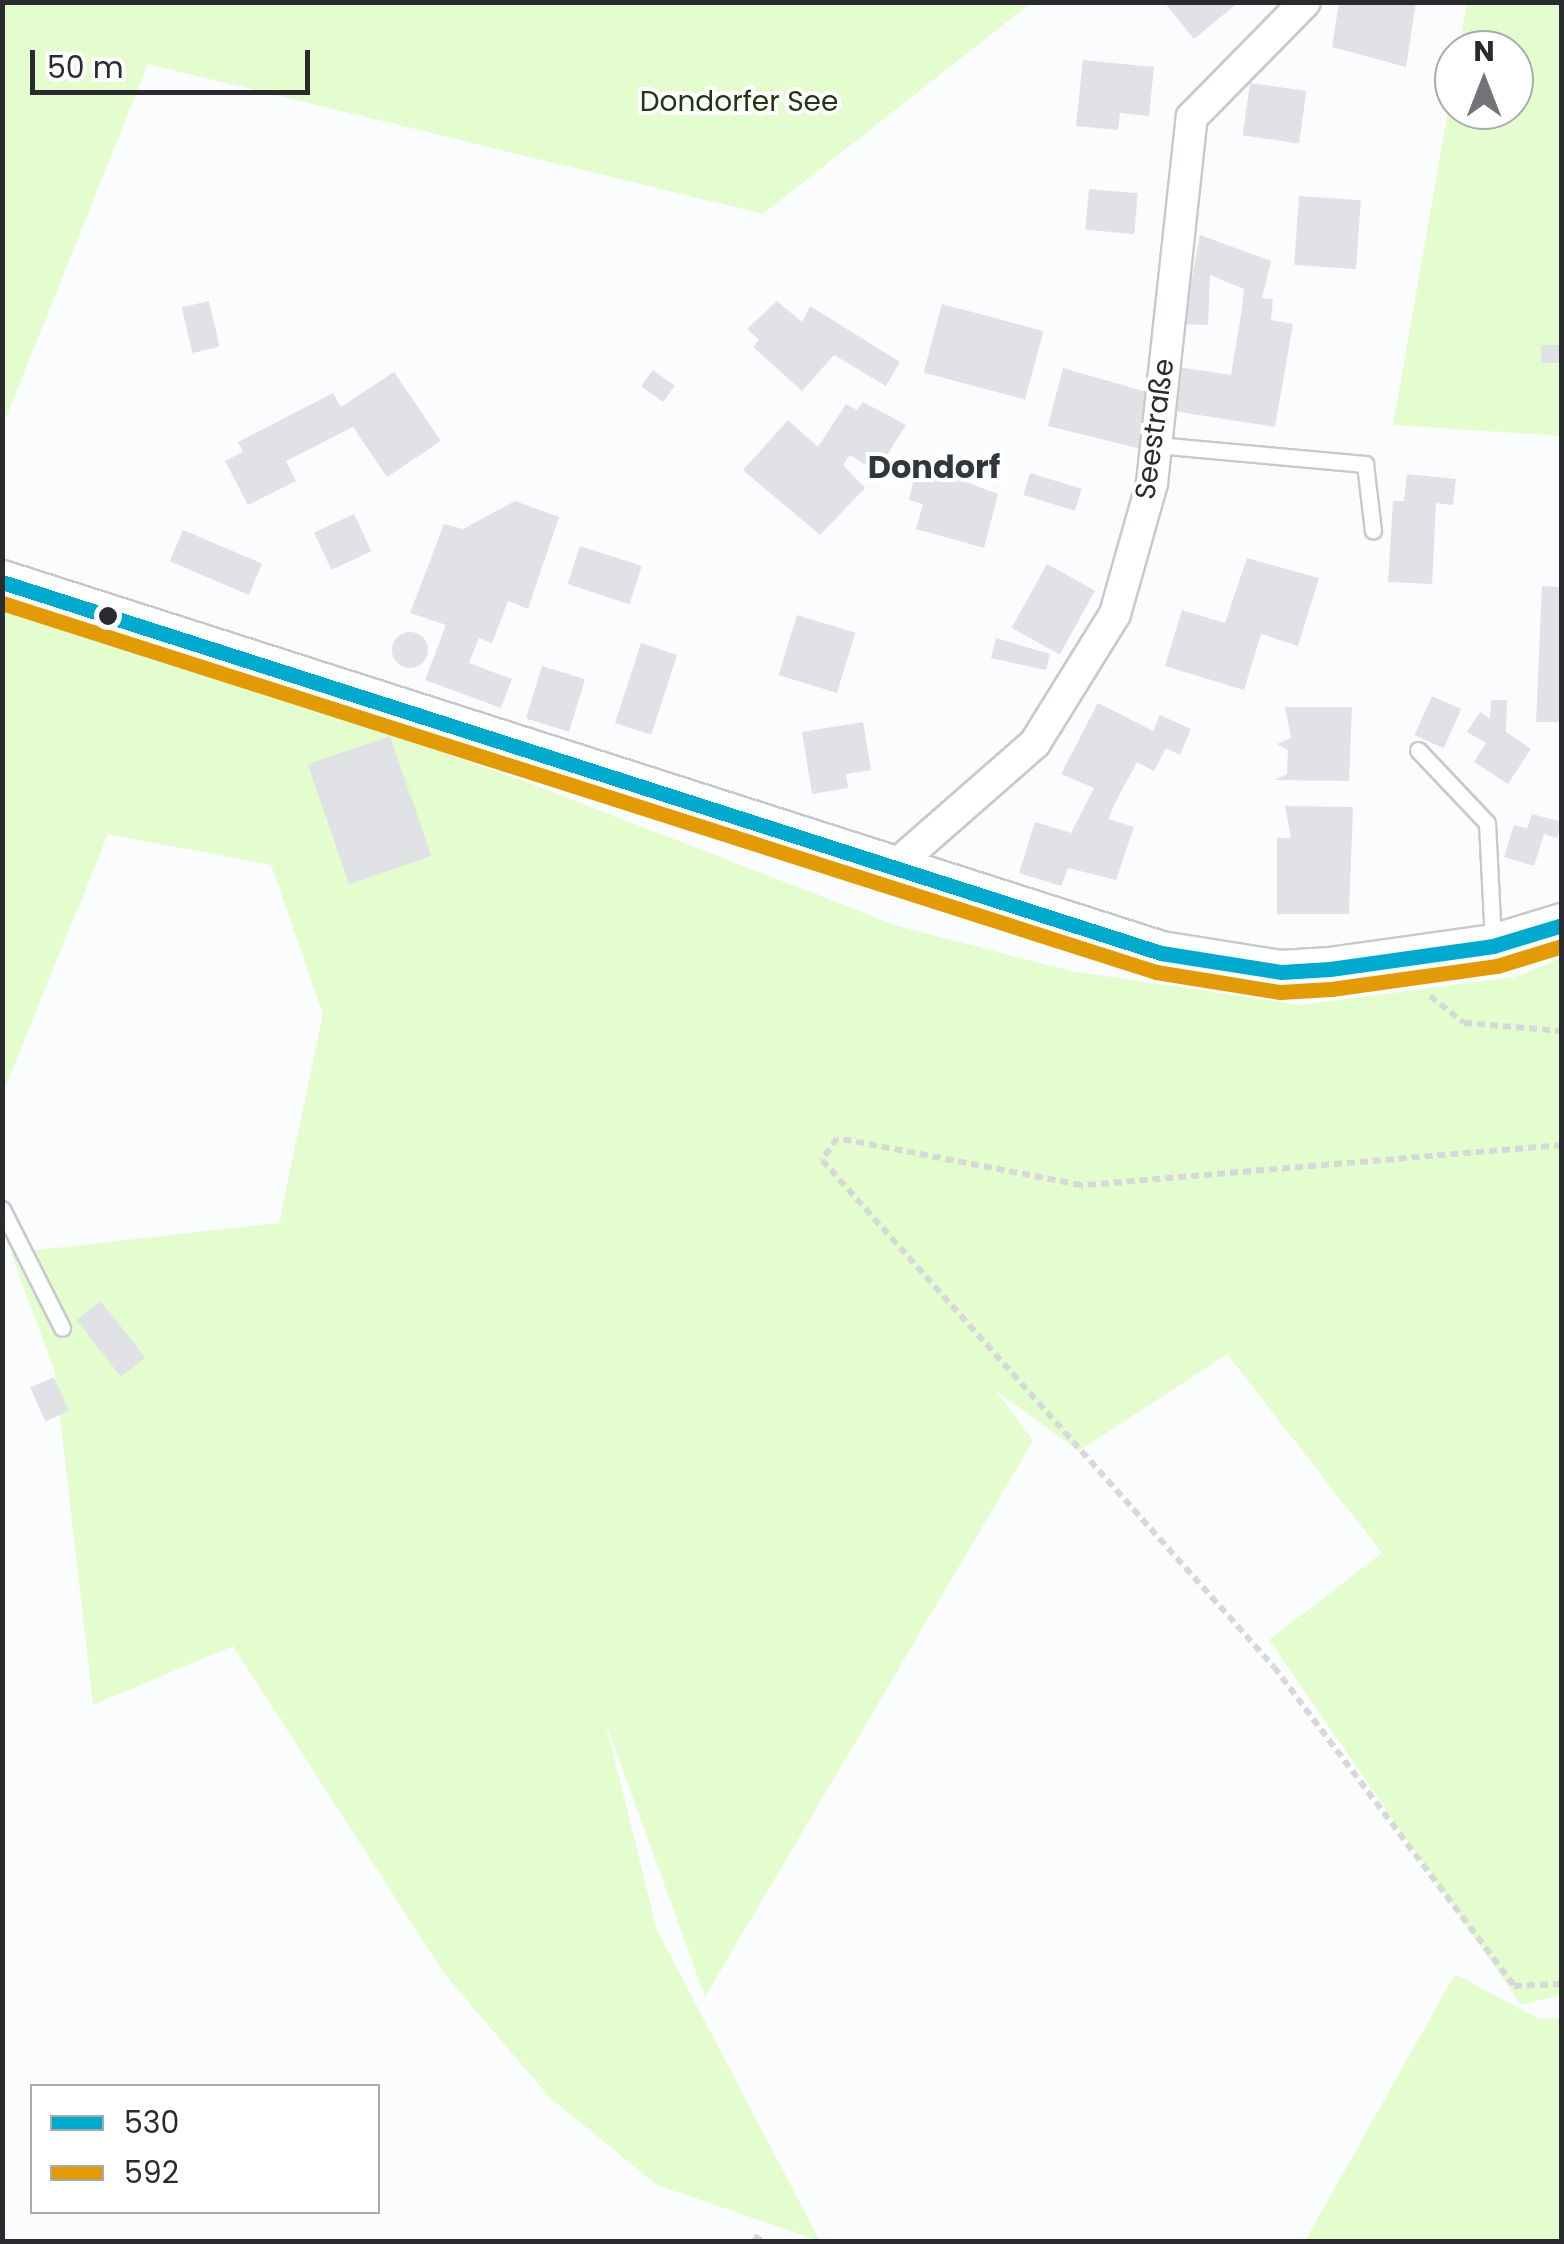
<!DOCTYPE html>
<meta charset="utf-8">
<style>
body{margin:0}
#map{position:relative;width:1564px;height:2244px;overflow:hidden;background:#fbfcfd;font-family:Poppins,sans-serif}
div>[style]{position:absolute}
.green>*{inset:0;background:#e4fdcf}
.building>*{inset:0;background:#e1e2e6;transform-origin:0 0}
.round{border-radius:50%}
.path>*{height:6px;margin-top:-3px;transform-origin:0;background:repeating-linear-gradient(90deg,#d8d8d8 0 8px,transparent 0 13px)}
.roads{filter:drop-shadow(2px 0 #c8c9cc) drop-shadow(-2px 0 #c8c9cc) drop-shadow(0 2px #c8c9cc) drop-shadow(0 -2px #c8c9cc)}
.service>*{height:15px;margin:-7.5px;padding:0 7.5px;transform-origin:7.5px;border-radius:7.5px;background:#feffff}
.minor>*{height:30px;margin:-15px;padding:0 15px;transform-origin:15px;border-radius:15px;background:#feffff}
.secondary>*{height:42px;margin:-21px;padding:0 21px;transform-origin:21px;border-radius:21px;background:#feffff}
.bus-1>*{height:15px;margin:-7.5px;padding:0 7.5px;transform-origin:7.5px;border-radius:7.5px;background:#00a9ce}
.bus-2>*{height:15px;margin:-7.5px;padding:0 7.5px;transform-origin:7.5px;border-radius:7.5px;background:#e29a05}
.dots>*{width:28px;height:28px;translate:-50% -50%;box-sizing:border-box;border:5px solid #fff;border-radius:50%}
span{translate:-50% -50%;white-space:nowrap;text-align:center;line-height:1.15;-webkit-text-stroke:8px #fff;paint-order:stroke}
.park-label{font-size:28px;color:#243510}
.street-label{font-size:28px;color:#292b2f}
.quarter-label{font-size:32px;color:#31353e;font-weight:700}
.frame{position:absolute;inset:0;border:5px solid #292b2f;pointer-events:none}
.legend{position:absolute;left:30px;top:2084px;width:350px;height:130px;box-sizing:border-box;background:#fff;border:2px solid #a9aaac;margin:0;padding:12px 18px;list-style:none;font-size:30px;color:#292b2f}
.legend li{display:flex;align-items:center;gap:20px;height:50px}
.legend b{width:50px;border:2px solid #a9aaac}
.north{position:absolute;left:1434px;top:30px;width:100px;height:100px;box-sizing:border-box;background:#fff;border:2px solid #a9aaac;border-radius:50%;rotate:0deg;font-size:28px;font-weight:700;line-height:40px;text-align:center;color:#292b2f}
.north::after{content:'';display:block;margin:auto;width:35px;height:45px;background:#727477;clip-path:polygon(50% 0,100% 100%,50% 72%,0 100%)}
.scale{position:absolute;left:30px;top:50px;width:280px;height:45px;box-sizing:border-box;border:5px solid #292b2f;border-top:0;padding-left:12px;font-size:30px;line-height:35px;white-space:nowrap;color:#292b2f;-webkit-text-stroke:8px #fff;paint-order:stroke}
</style>
<div id="map">
<div class="green">
<i style="clip-path:polygon(3px 2px,1031px 2px,1031px 3px,763px 214px,148px 64px,3px 425px)"></i>
<i style="clip-path:polygon(1467px 3px,1561px 3px,1561px 436px,1393px 425px,1454px 77px,1454px 110px,1514px 110px,1514px 50px,1459px 50px)"></i>
<i style="clip-path:polygon(2px 600px,524px 781px,898px 926px,1071px 971px,1300px 1005px,1515px 977px,1561px 958px,1561px 1995px,1521px 2005px,1269px 1640px,1382px 1553px,1227px 1354px,1079px 1451px,996px 1391px,1033px 1441px,705px 1997px,605px 1721px,657px 1930px,820px 2241px,657px 2185px,550px 2098px,443px 1972px,233px 1646px,93px 1705px,55px 1372px,11px 1253px,279px 1223px,323px 1014px,271px 865px,108px 834px,3px 1093px)"></i>
<i style="clip-path:polygon(1455px 1974px,1539px 2019px,1561px 2018px,1561px 2241px,1305px 2241px)"></i>
</div>
<div class="building">
<i style="clip-path:polygon(1164px 2px,1239px 2px,1194px 39px)"></i>
<i style="clip-path:polygon(1339px 2px,1416px 2px,1406px 67px,1332px 47px)"></i>
<i style="clip-path:polygon(1083px 60px,1154px 67px,1149px 116px,1120px 113px,1118px 130px,1076px 126px)"></i>
<i style="left:1250px;top:83px;width:57px;height:53px;rotate:8deg"></i>
<i style="left:1089px;top:189px;width:49px;height:41px;rotate:5deg"></i>
<i style="left:1299px;top:196px;width:62px;height:69px;rotate:4deg"></i>
<i style="clip-path:polygon(1200px 235px,1271px 261px,1262px 298px,1273px 299px,1271px 320px,1293px 324px,1275px 427px,1173px 411px,1179px 367px,1231px 375px,1241px 315px,1244px 289px,1210px 275px,1208px 325px,1183px 324px)"></i>
<i style="left:209px;top:301px;width:47px;height:28px;rotate:77deg"></i>
<i style="clip-path:polygon(777px 301px,802px 322px,810px 306px,900px 362px,886px 386px,834px 355px,802px 391px,753px 347px,759px 340px,747px 329px)"></i>
<i style="left:942px;top:304px;width:105px;height:71px;rotate:15deg"></i>
<i style="left:1541px;top:345px;width:21px;height:18px"></i>
<i style="clip-path:polygon(1063px 368px,1150px 393px,1145px 450px,1048px 426px)"></i>
<i style="left:653px;top:370px;width:27px;height:20px;rotate:36deg"></i>
<i style="clip-path:polygon(394px 372px,441px 441px,387px 477px,353px 427px,286px 461px,296px 481px,248px 505px,225px 461px,243px 452px,238px 442px,333px 393px,341px 407px)"></i>
<i style="clip-path:polygon(863px 402px,906px 425px,876px 472px,850px 455px,843px 465px,865px 488px,820px 535px,743px 470px,788px 420px,818px 447px,846px 404px,857px 410px)"></i>
<i style="clip-path:polygon(917px 464px,998px 494px,984px 548px,916px 529px,923px 504px,909px 500px)"></i>
<i style="left:1030px;top:473px;width:54px;height:23px;rotate:17deg"></i>
<i style="clip-path:polygon(1407px 474px,1456px 479px,1453px 505px,1436px 503px,1432px 584px,1388px 582px,1393px 501px,1404px 501px)"></i>
<i style="clip-path:polygon(515px 501px,559px 517px,528px 609px,508px 601px,492px 643px,479px 638px,469px 663px,512px 679px,501px 708px,425px 680px,446px 625px,410px 613px,444px 524px,463px 529px)"></i>
<i style="left:354px;top:514px;width:41px;height:44px;rotate:65deg"></i>
<i style="left:183px;top:530px;width:86px;height:34px;rotate:23deg"></i>
<i style="left:580px;top:546px;width:65px;height:40px;rotate:18deg"></i>
<i style="clip-path:polygon(1247px 558px,1319px 578px,1298px 646px,1261px 634px,1244px 690px,1165px 666px,1182px 610px,1225px 623px)"></i>
<i style="left:1047px;top:564px;width:55px;height:73px;rotate:29deg"></i>
<i style="clip-path:polygon(1542px 586px,1562px 587px,1562px 722px,1536px 722px)"></i>
<i style="left:797px;top:615px;width:61px;height:63px;rotate:17deg"></i>
<i class="round" style="left:392px;top:632px;width:36px;height:36px"></i>
<i style="clip-path:polygon(996px 638px,1050px 654px,1046px 670px,991px 658px)"></i>
<i style="left:641px;top:643px;width:38px;height:84px;rotate:18deg"></i>
<i style="left:542px;top:666px;width:45px;height:55px;rotate:17deg"></i>
<i style="left:1432px;top:696px;width:32px;height:43px;rotate:24deg"></i>
<i style="clip-path:polygon(1491px 700px,1507px 700px,1506px 732px,1531px 749px,1508px 784px,1474px 762px,1486px 743px,1467px 732px,1480px 712px,1490px 719px)"></i>
<i style="clip-path:polygon(1098px 703px,1153px 731px,1160px 715px,1191px 729px,1180px 755px,1166px 748px,1154px 771px,1137px 762px,1117px 799px,1108px 819px,1134px 827px,1116px 880px,1068px 868px,1061px 886px,1019px 873px,1035px 822px,1071px 833px,1094px 788px,1061px 774px)"></i>
<i style="clip-path:polygon(1285px 707px,1352px 707px,1349px 781px,1274px 780px,1287px 774px,1288px 750px,1277px 744px,1291px 738px)"></i>
<i style="clip-path:polygon(863px 722px,871px 770px,846px 774px,848px 788px,812px 794px,802px 732px)"></i>
<i style="left:390px;top:736px;width:127px;height:87px;rotate:71deg"></i>
<i style="clip-path:polygon(1285px 806px,1353px 807px,1349px 914px,1277px 914px,1277px 838px,1291px 838px)"></i>
<i style="clip-path:polygon(1532px 814px,1562px 822px,1557px 838px,1544px 834px,1534px 866px,1504px 857px,1514px 825px,1527px 828px)"></i>
<i style="left:101px;top:1301px;width:72px;height:31px;rotate:52deg"></i>
<i style="left:54px;top:1377px;width:37px;height:26px;rotate:66deg"></i>
</div>
<div class="path">
<i style="left:1430px;top:996px;width:43px;rotate:38.5deg"></i>
<i style="left:1464px;top:1023px;width:98px;rotate:4.7deg"></i>
<i style="left:1562px;top:1145px;width:483px;rotate:175.2deg"></i>
<i style="left:1081px;top:1185px;width:248px;rotate:-169.1deg"></i>
<i style="left:837px;top:1138px;width:27px;rotate:124deg"></i>
<i style="left:822px;top:1160px;width:679px;rotate:48.28deg"></i>
<i style="left:1274px;top:1667px;width:399px;rotate:53deg"></i>
<i style="left:1514px;top:1986px;width:48px;rotate:-2.4deg"></i>
<i style="left:754px;top:2236px;width:12px;rotate:31deg"></i>
</div>
<div class="roads">
<div class="service">
<i style="left:1156px;top:445px;width:210px;rotate:5.2deg"></i>
<i style="left:1365px;top:464px;width:67px;rotate:83.2deg"></i>
<i style="left:1418px;top:750px;width:100px;rotate:46.6deg"></i>
<i style="left:1487px;top:823px;width:119px;rotate:87.1deg"></i>
<i style="left:2px;top:1209px;width:133px;rotate:63.2deg"></i>
</div>
<div class="minor">
<i style="left:889px;top:871px;width:194px;rotate:-41.2deg"></i>
<i style="left:1035px;top:743px;width:152px;rotate:-58.2deg"></i>
<i style="left:1115px;top:614px;width:136px;rotate:-74.2deg"></i>
<i style="left:1152px;top:483px;width:368px;rotate:-83.8deg"></i>
<i style="left:1192px;top:117px;width:161px;rotate:-45.5deg"></i>
</div>
<div class="secondary">
<i style="left:2px;top:582px;width:1217px;rotate:17.75deg"></i>
<i style="left:1161px;top:953px;width:121px;rotate:9deg"></i>
<i style="left:1281px;top:972px;width:49px;rotate:-3.5deg"></i>
<i style="left:1330px;top:969px;width:165px;rotate:-8deg"></i>
<i style="left:1493px;top:946px;width:72px;rotate:-16.9deg"></i>
</div>
</div>
<div class="bus-1">
<i style="left:2px;top:582px;width:1217px;rotate:17.75deg"></i>
<i style="left:1161px;top:953px;width:121px;rotate:9deg"></i>
<i style="left:1281px;top:972px;width:49px;rotate:-3.5deg"></i>
<i style="left:1330px;top:969px;width:165px;rotate:-8deg"></i>
<i style="left:1493px;top:946px;width:72px;rotate:-16.9deg"></i>
</div>
<div class="bus-2">
<i style="left:2px;top:603px;width:1212px;rotate:17.73deg"></i>
<i style="left:1156px;top:972px;width:126px;rotate:9.2deg"></i>
<i style="left:1280px;top:992px;width:51px;rotate:-3.4deg"></i>
<i style="left:1331px;top:989px;width:168px;rotate:-7.9deg"></i>
<i style="left:1497px;top:966px;width:68px;rotate:-17.1deg"></i>
</div>
<div class="dots">
<i style="left:108px;top:616px;background:#292b2f"></i>
</div>
<div class="park-label">
<span style="left:739px;top:102px">Dondorfer See</span>
</div>
<div class="street-label">
<span style="left:1155px;top:429px;rotate:-82deg">Seestraße</span>
</div>
<div class="quarter-label">
<span style="left:934px;top:467px">Dondorf</span>
</div>
<div class="frame"></div>
<ul class="legend">
<li><b style="height:12px;background:#00a9ce"></b>530</li>
<li><b style="height:12px;background:#e29a05"></b>592</li>
</ul>
<div class="north">N</div>
<div class="scale">50 m</div>
</div>
